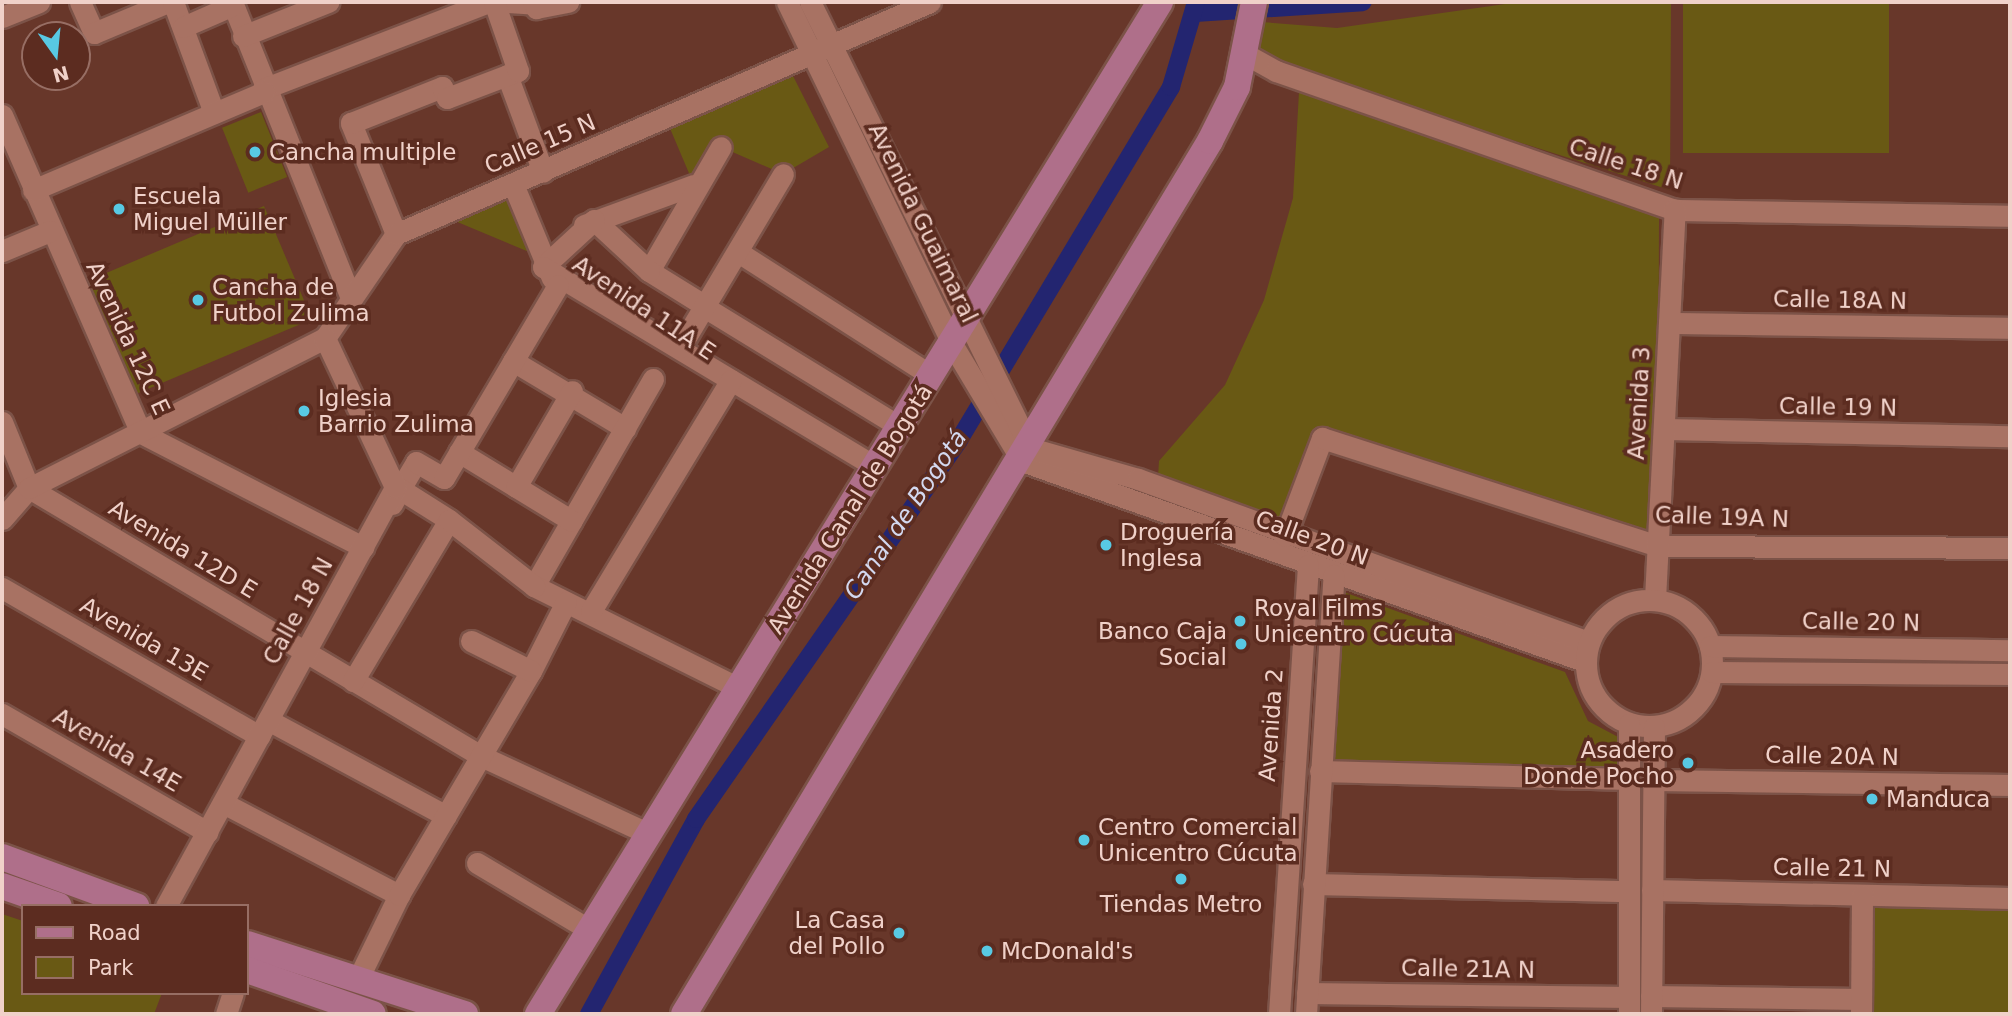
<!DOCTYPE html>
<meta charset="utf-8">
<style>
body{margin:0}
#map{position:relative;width:2012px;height:1016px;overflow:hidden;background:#68372a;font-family:"DejaVu Sans",sans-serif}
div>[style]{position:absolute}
.green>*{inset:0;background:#695914;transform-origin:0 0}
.canal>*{height:18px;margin:-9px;padding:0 9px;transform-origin:9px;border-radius:9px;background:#232570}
.roads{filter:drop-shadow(2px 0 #7c5348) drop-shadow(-2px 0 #7c5348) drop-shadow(0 2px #7c5348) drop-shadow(0 -2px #7c5348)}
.minor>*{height:21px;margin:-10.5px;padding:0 10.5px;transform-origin:10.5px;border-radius:10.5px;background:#a87263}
.minor>.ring{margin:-10.5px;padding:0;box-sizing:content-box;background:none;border:21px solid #a87263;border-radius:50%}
.major>*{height:26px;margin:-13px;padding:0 13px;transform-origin:13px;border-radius:13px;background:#af6f8a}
.dots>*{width:19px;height:19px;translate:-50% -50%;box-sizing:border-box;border:4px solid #5c2c20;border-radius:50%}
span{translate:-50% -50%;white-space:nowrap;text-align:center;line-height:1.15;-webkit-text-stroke:7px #5c2c20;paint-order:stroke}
.street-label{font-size:23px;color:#f0d1c9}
.poi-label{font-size:23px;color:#f0d1c9}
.left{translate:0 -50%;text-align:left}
.right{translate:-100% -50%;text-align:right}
.water-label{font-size:24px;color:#d3d8ef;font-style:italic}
.frame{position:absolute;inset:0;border:4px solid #f0d1c9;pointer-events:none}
.legend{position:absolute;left:21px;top:904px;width:228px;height:91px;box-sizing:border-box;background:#5c2c20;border:2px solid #976e64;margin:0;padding:9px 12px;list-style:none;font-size:21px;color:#f0d1c9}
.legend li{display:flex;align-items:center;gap:14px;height:35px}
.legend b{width:35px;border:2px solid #976e64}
.north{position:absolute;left:21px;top:21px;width:70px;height:70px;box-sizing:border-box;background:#5c2c20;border:2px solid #976e64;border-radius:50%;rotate:165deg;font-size:19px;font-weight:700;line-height:28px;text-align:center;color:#f0d1c9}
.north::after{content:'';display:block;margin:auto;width:24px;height:32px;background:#58c9e3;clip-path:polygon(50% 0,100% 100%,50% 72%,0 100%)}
</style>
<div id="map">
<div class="green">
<i style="clip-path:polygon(1519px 2px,1671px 2px,1670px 190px,1275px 65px,1260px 58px,1257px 47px,1262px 22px,1337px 28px)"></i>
<i style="left:1683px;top:2px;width:206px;height:151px"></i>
<i style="clip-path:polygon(791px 72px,829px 147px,783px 174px,721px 147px,694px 185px,669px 126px)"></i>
<i style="clip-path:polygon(1299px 92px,1606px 191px,1659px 217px,1658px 536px,1320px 430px,1283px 529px,1158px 477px,1159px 461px,1225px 385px,1264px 300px,1293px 198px)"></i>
<i style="left:261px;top:112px;width:70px;height:42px;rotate:68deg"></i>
<i style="clip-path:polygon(510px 188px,534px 254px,443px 216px)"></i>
<i style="left:264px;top:206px;width:123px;height:195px;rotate:67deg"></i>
<i style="clip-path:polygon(1341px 591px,1565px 672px,1588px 721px,1620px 738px,1625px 769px,1330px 761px)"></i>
<i style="left:1872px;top:906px;width:138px;height:108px"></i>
<i style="clip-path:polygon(2px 914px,23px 921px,23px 993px,162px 993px,154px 1014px,2px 1014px)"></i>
</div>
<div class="canal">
<i style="left:1195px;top:13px;width:168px;rotate:-3.7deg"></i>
<i style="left:589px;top:1014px;width:222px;rotate:-61.2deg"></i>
<i style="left:696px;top:819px;width:461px;rotate:-55.2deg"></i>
<i style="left:959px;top:440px;width:412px;rotate:-59deg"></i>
<i style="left:1171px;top:87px;width:89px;rotate:-73.6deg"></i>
</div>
<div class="roads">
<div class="minor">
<i style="left:80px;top:2px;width:34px;rotate:66deg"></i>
<i style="left:94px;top:33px;width:80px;rotate:-22.7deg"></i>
<i style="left:173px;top:2px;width:118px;rotate:69.7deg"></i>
<i style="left:232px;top:2px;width:316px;rotate:68.1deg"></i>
<i style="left:508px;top:2px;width:27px;rotate:4deg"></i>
<i style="left:533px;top:2px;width:7px;rotate:63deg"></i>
<i style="left:536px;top:8px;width:33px;rotate:-11deg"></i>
<i style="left:787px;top:2px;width:380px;rotate:64.2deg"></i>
<i style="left:952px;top:344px;width:136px;rotate:59.1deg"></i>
<i style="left:1022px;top:461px;width:597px;rotate:19.59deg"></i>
<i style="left:810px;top:2px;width:497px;rotate:63.7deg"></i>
<i style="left:1030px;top:448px;width:112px;rotate:16deg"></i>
<i style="left:1138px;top:479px;width:479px;rotate:19.9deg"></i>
<i style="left:2px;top:17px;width:40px;rotate:-22deg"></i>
<i style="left:183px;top:27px;width:52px;rotate:-23.6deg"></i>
<i style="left:243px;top:36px;width:92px;rotate:-21.8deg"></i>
<i style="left:1247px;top:55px;width:33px;rotate:29deg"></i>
<i style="left:1276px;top:71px;width:423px;rotate:19.2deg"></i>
<i style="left:1675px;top:210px;width:335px;rotate:1deg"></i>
<i style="left:507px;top:75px;width:103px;rotate:69.6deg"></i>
<i style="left:263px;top:89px;width:242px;rotate:-21.1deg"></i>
<i style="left:2px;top:115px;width:347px;rotate:66.4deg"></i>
<i style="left:141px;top:433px;width:250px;rotate:27.2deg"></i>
<i style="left:513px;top:184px;width:102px;rotate:67.5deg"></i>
<i style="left:33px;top:190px;width:251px;rotate:-23deg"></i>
<i style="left:584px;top:225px;width:117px;rotate:-20deg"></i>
<i style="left:396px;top:234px;width:120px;rotate:-112.1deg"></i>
<i style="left:351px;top:123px;width:98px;rotate:-21.6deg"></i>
<i style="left:442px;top:87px;width:12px;rotate:66deg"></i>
<i style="left:447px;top:98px;width:76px;rotate:-20.8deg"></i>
<i style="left:518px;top:71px;width:73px;rotate:-109.2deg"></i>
<i style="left:2px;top:251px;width:52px;rotate:-22.6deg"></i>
<i style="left:738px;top:252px;width:230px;rotate:32.6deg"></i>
<i style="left:649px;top:271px;width:143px;rotate:-59.9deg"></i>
<i style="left:707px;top:307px;width:68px;rotate:-148.2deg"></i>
<i style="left:649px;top:271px;width:75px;rotate:-137.2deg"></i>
<i style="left:594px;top:220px;width:69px;rotate:137.3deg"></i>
<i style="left:543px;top:267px;width:388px;rotate:31deg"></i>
<i style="left:706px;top:308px;width:228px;rotate:31.5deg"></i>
<i style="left:1669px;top:323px;width:341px;rotate:0.8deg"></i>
<i style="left:680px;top:347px;width:201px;rotate:-59.2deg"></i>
<i style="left:513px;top:361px;width:131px;rotate:30.9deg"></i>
<i style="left:653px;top:379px;width:239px;rotate:119.9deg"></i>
<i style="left:534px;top:586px;width:229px;rotate:26.5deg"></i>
<i style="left:2px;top:422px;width:71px;rotate:67.8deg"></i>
<i style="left:29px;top:488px;width:525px;rotate:30.66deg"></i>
<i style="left:481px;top:756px;width:185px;rotate:24.9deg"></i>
<i style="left:1664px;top:429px;width:346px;rotate:1.2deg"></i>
<i style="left:459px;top:452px;width:132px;rotate:31.4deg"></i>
<i style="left:516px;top:487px;width:111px;rotate:-59.7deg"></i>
<i style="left:400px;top:489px;width:31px;rotate:-59deg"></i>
<i style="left:416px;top:462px;width:32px;rotate:30deg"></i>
<i style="left:444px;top:478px;width:224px;rotate:-59.4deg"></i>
<i style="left:392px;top:504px;width:17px;rotate:-62deg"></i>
<i style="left:400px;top:489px;width:58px;rotate:32.3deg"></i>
<i style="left:2px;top:519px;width:41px;rotate:-48.9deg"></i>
<i style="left:29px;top:488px;width:332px;rotate:-26.9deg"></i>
<i style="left:325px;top:338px;width:126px;rotate:-55.7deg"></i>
<i style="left:396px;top:234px;width:582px;rotate:-23.48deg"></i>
<i style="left:1285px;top:536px;width:105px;rotate:-69.3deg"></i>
<i style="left:1322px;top:438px;width:353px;rotate:17.8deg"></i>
<i style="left:1658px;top:546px;width:352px;rotate:0.3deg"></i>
<i style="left:2px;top:588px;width:297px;rotate:29.9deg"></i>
<i style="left:1655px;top:599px;width:390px;rotate:-87.1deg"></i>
<i class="ring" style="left:1586px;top:600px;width:105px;height:105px"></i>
<i style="left:591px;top:611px;width:270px;rotate:-58.8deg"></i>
<i style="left:1710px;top:646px;width:300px;rotate:0.8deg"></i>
<i style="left:531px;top:671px;width:77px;rotate:-63.1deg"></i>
<i style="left:1712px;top:672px;width:298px;rotate:0.4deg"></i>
<i style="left:353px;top:681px;width:187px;rotate:-59.2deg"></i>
<i style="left:449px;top:520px;width:108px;rotate:37.8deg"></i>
<i style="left:2px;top:714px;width:237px;rotate:29.9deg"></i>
<i style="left:268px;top:720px;width:202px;rotate:28.3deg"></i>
<i style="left:1320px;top:771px;width:309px;rotate:1.5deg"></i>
<i style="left:1653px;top:780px;width:357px;rotate:0.8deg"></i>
<i style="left:223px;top:803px;width:199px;rotate:27.6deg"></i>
<i style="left:477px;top:863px;width:131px;rotate:30.7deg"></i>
<i style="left:1313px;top:884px;width:316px;rotate:1.3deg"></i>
<i style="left:1652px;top:890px;width:358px;rotate:1.3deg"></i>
<i style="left:166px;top:906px;width:477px;rotate:-61.3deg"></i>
<i style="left:395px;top:487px;width:165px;rotate:-115.2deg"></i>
<i style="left:357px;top:981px;width:96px;rotate:-64deg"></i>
<i style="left:399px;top:895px;width:260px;rotate:-59.5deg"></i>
<i style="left:531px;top:671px;width:67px;rotate:-153.4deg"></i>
<i style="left:1307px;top:993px;width:322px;rotate:0.7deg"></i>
<i style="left:1651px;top:996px;width:210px;rotate:0.8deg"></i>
<i style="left:226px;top:1014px;width:22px;rotate:-72deg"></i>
<i style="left:1279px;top:1014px;width:450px;rotate:-86.3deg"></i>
<i style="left:1306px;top:1014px;width:440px;rotate:-86.4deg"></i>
<i style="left:1629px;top:1014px;width:290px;rotate:-90deg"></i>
<i style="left:1651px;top:1014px;width:287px;rotate:-89.4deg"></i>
<i style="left:1861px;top:1014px;width:119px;rotate:-89.5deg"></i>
</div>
<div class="major">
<i style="left:2px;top:857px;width:143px;rotate:20.1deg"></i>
<i style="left:2px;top:886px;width:60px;rotate:19.3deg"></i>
<i style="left:247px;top:944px;width:229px;rotate:17.8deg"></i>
<i style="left:247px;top:970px;width:133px;rotate:19.2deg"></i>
<i style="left:538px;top:1014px;width:1188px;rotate:-58.42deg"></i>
<i style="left:684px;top:1014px;width:1019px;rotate:-58.93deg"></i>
<i style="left:1210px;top:141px;width:60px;rotate:-63.4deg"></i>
<i style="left:1237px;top:87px;width:87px;rotate:-78.7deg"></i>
</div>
</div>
<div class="dots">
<i style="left:255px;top:152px;background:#58c9e3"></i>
<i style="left:119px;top:209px;background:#58c9e3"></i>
<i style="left:198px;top:300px;background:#58c9e3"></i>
<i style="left:304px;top:411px;background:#58c9e3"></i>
<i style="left:1106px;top:545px;background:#58c9e3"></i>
<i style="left:1240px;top:621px;background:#58c9e3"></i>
<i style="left:1241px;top:644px;background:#58c9e3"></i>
<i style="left:1688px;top:763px;background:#58c9e3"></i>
<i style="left:1872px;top:799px;background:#58c9e3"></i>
<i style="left:1084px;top:840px;background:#58c9e3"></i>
<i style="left:1181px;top:879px;background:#58c9e3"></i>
<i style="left:899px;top:933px;background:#58c9e3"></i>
<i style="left:987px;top:951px;background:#58c9e3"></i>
</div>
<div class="street-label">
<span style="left:540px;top:144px;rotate:-23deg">Calle 15 N</span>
<span style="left:1626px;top:164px;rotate:18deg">Calle 18 N</span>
<span style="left:923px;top:223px;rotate:64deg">Avenida Guaimaral</span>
<span style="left:1840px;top:300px;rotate:1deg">Calle 18A N</span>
<span style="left:644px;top:308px;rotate:34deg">Avenida 11A E</span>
<span style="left:128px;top:338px;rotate:65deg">Avenida 12C E</span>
<span style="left:1639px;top:403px;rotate:-87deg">Avenida 3</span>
<span style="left:1838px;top:407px;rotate:1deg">Calle 19 N</span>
<span style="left:850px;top:509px;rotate:-58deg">Avenida Canal de Bogotá</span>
<span style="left:1722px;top:517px;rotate:2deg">Calle 19A N</span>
<span style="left:1312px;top:538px;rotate:20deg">Calle 20 N</span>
<span style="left:183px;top:549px;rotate:31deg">Avenida 12D E</span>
<span style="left:298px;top:611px;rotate:-61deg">Calle 18 N</span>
<span style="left:1861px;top:622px;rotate:1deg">Calle 20 N</span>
<span style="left:144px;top:639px;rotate:30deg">Avenida 13E</span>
<span style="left:1271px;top:725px;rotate:-86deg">Avenida 2</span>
<span style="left:117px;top:750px;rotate:30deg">Avenida 14E</span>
<span style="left:1832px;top:756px;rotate:1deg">Calle 20A N</span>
<span style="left:1832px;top:868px;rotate:1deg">Calle 21 N</span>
<span style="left:1468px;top:969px;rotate:1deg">Calle 21A N</span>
</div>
<div class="poi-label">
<span class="left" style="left:269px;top:152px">Cancha multiple</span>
<span class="left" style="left:133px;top:209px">Escuela<br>Miguel Müller</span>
<span class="left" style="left:212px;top:300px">Cancha de<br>Futbol Zulima</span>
<span class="left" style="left:318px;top:411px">Iglesia<br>Barrio Zulima</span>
<span class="left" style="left:1120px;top:545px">Droguería<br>Inglesa</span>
<span class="left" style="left:1254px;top:621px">Royal Films<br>Unicentro Cúcuta</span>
<span class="right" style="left:1227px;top:644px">Banco Caja<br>Social</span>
<span class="right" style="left:1674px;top:763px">Asadero<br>Donde Pocho</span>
<span class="left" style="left:1886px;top:799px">Manduca</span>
<span class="left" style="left:1098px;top:840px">Centro Comercial<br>Unicentro Cúcuta</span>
<span style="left:1181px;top:904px">Tiendas Metro</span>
<span class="right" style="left:885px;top:933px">La Casa<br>del Pollo</span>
<span class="left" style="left:1001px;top:951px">McDonald's</span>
</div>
<div class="water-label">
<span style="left:906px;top:515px;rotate:-56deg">Canal de Bogotá</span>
</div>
<div class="frame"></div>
<ul class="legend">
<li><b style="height:9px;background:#af6f8a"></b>Road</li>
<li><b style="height:19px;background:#695914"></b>Park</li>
</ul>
<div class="north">N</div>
</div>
